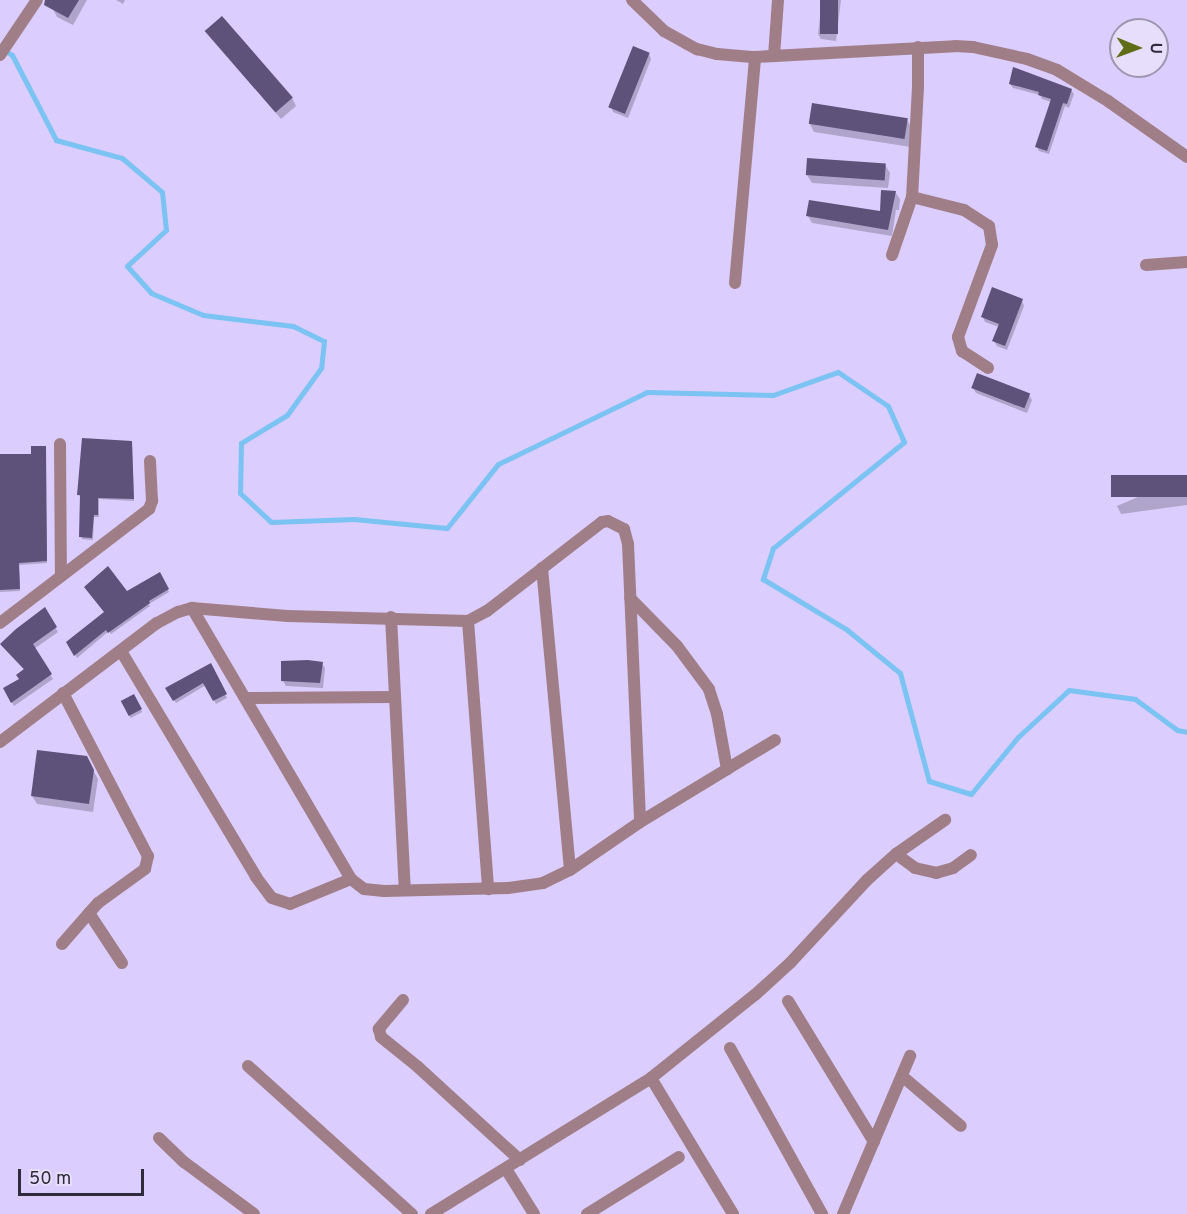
<!DOCTYPE html>
<style>
body{margin:0}
#map{position:relative;width:1187px;height:1214px;overflow:hidden;background:#dbcdfd;font-family:Overpass,sans-serif}
div>[style]{position:absolute}
.shadow>*{inset:0;background:#0003;transform-origin:0 0}
.stream>*{height:5px;margin:-2.5px;padding:0 2.5px;transform-origin:2.5px;border-radius:2.5px;background:#7ac3f3}
.building>*{inset:0;background:#5e517a;transform-origin:0 0}
.minor>*{height:12px;margin:-6px;padding:0 6px;transform-origin:6px;border-radius:6px;background:#a07e88}
span{translate:-50% -50%;white-space:nowrap;text-align:center;line-height:1.15;-webkit-text-stroke:6px #e6defb;paint-order:stroke}
.north{position:absolute;left:1109px;top:18px;width:60px;height:60px;box-sizing:border-box;background:#e6defb;border:2px solid #9d96af;border-radius:50%;rotate:91deg;font-size:16px;font-weight:700;line-height:24px;text-align:center;color:#302a3d}
.north::after{content:'';display:block;margin:auto;width:21px;height:27px;background:#5f6d16;clip-path:polygon(50% 0,100% 100%,50% 72%,0 100%)}
.scale{position:absolute;left:18px;top:1169px;width:126px;height:27px;box-sizing:border-box;border:3px solid #302a3d;border-top:0;padding-left:8px;font-size:18px;line-height:21px;white-space:nowrap;color:#302a3d;-webkit-text-stroke:4px #e6defb;paint-order:stroke}
</style>
<div id="map">
<div class="shadow">
<i style="clip-path:polygon(58px 0,87px 0,73px 25px,57px 17px,53px 9px)"></i>
<i style="clip-path:polygon(116px 0,125px 0,123px 4px)"></i>
<i style="clip-path:polygon(822px 0,841px 0,836px 41px,821px 39px,818px 34px)"></i>
<i style="clip-path:polygon(207px 32px,292px 98px,296px 106px,281px 119px)"></i>
<i style="clip-path:polygon(649px 54px,651px 59px,628px 118px,613px 112px,611px 107px)"></i>
<i style="clip-path:polygon(1010px 84px,1071px 90px,1074px 94px,1069px 108px,1065px 106px,1049px 154px,1039px 151px,1037px 147px,1051px 102px,1042px 99px,1040px 95px,1013px 88px)"></i>
<i style="clip-path:polygon(907px 120px,912px 128px,911px 147px,814px 132px,810px 124px)"></i>
<i style="clip-path:polygon(885px 165px,890px 173px,888px 188px,812px 183px,807px 175px)"></i>
<i style="clip-path:polygon(895px 192px,900px 199px,899px 210px,896px 210px,892px 236px,812px 223px,808px 216px,881px 213px)"></i>
<i style="clip-path:polygon(1022px 301px,1024px 306px,1007px 350px,997px 346px,994px 341px,999px 327px,985px 322px,983px 317px)"></i>
<i style="clip-path:polygon(973px 388px,1029px 395px,1032px 400px,1027px 413px,976px 393px)"></i>
<i style="clip-path:polygon(132px 444px,134px 501px,99px 499px,99px 517px,94px 517px,93px 540px,82px 539px,81px 497px,78px 495px)"></i>
<i style="clip-path:polygon(45px 448px,47px 563px,19px 565px,20px 591px,0 592px,0 455px,33px 455px)"></i>
<i style="clip-path:polygon(1187px 476px,1187px 505px,1121px 514px,1117px 506px)"></i>
<i style="clip-path:polygon(159px 574px,169px 592px,149px 604px,150px 606px,111px 634px,109px 631px,77px 658px,68px 642px,106px 613px,126px 593px)"></i>
<i style="clip-path:polygon(44px 610px,58px 632px,34px 649px,53px 679px,14px 706px,5px 689px,21px 680px,25px 671px,1px 645px)"></i>
<i style="clip-path:polygon(322px 664px,325px 668px,323px 688px,286px 686px,283px 681px)"></i>
<i style="clip-path:polygon(211px 665px,227px 698px,216px 704px,206px 685px,176px 703px,167px 688px)"></i>
<i style="left:134px;top:696px;width:18px;height:13px;rotate:63deg"></i>
<i style="clip-path:polygon(86px 758px,98px 779px,93px 812px,37px 804px,32px 796px)"></i>
</div>
<div class="stream">
<i style="left:4px;top:50px;width:9px;rotate:32deg"></i>
<i style="left:12px;top:55px;width:96px;rotate:62.6deg"></i>
<i style="left:56px;top:140px;width:68px;rotate:15.3deg"></i>
<i style="left:122px;top:158px;width:52px;rotate:40.4deg"></i>
<i style="left:162px;top:192px;width:38px;rotate:84deg"></i>
<i style="left:166px;top:230px;width:53px;rotate:137.3deg"></i>
<i style="left:127px;top:266px;width:36px;rotate:48deg"></i>
<i style="left:151px;top:293px;width:56px;rotate:22.9deg"></i>
<i style="left:203px;top:315px;width:91px;rotate:7deg"></i>
<i style="left:293px;top:326px;width:34px;rotate:26deg"></i>
<i style="left:324px;top:341px;width:27px;rotate:96deg"></i>
<i style="left:321px;top:368px;width:58px;rotate:125.9deg"></i>
<i style="left:287px;top:415px;width:54px;rotate:148.7deg"></i>
<i style="left:241px;top:443px;width:50px;rotate:91.1deg"></i>
<i style="left:240px;top:493px;width:42px;rotate:43.1deg"></i>
<i style="left:271px;top:522px;width:83px;rotate:-2.1deg"></i>
<i style="left:354px;top:519px;width:93px;rotate:5.5deg"></i>
<i style="left:447px;top:528px;width:82px;rotate:-51.4deg"></i>
<i style="left:498px;top:464px;width:165px;rotate:-25.8deg"></i>
<i style="left:647px;top:392px;width:126px;rotate:1.4deg"></i>
<i style="left:773px;top:395px;width:69px;rotate:-19.5deg"></i>
<i style="left:838px;top:372px;width:60px;rotate:34.2deg"></i>
<i style="left:888px;top:406px;width:39px;rotate:66deg"></i>
<i style="left:904px;top:442px;width:169px;rotate:141deg"></i>
<i style="left:773px;top:548px;width:33px;rotate:108deg"></i>
<i style="left:763px;top:579px;width:97px;rotate:31.1deg"></i>
<i style="left:846px;top:629px;width:70px;rotate:39.2deg"></i>
<i style="left:900px;top:673px;width:112px;rotate:75deg"></i>
<i style="left:929px;top:781px;width:44px;rotate:17.2deg"></i>
<i style="left:971px;top:794px;width:74px;rotate:-50.5deg"></i>
<i style="left:1018px;top:737px;width:69px;rotate:-42.7deg"></i>
<i style="left:1069px;top:690px;width:67px;rotate:7.8deg"></i>
<i style="left:1135px;top:699px;width:52px;rotate:36.4deg"></i>
<i style="left:1177px;top:730px;width:10px;rotate:11deg"></i>
</div>
<div class="building">
<i style="clip-path:polygon(45px 0,79px 0,68px 18px,44px 5px)"></i>
<i style="left:820px;top:0;width:18px;height:34px"></i>
<i style="left:222px;top:16px;width:108px;height:23px;rotate:49deg"></i>
<i style="left:633px;top:46px;width:18px;height:66px;rotate:22deg"></i>
<i style="clip-path:polygon(1013px 67px,1072px 89px,1067px 104px,1063px 103px,1047px 151px,1035px 147px,1051px 99px,1038px 95px,1039px 92px,1009px 84px)"></i>
<i style="left:812px;top:103px;width:97px;height:21px;rotate:9deg"></i>
<i style="left:807px;top:158px;width:79px;height:17px;rotate:4deg"></i>
<i style="clip-path:polygon(881px 190px,896px 191px,888px 230px,806px 216px,809px 200px,880px 211px)"></i>
<i style="clip-path:polygon(992px 287px,1023px 299px,1005px 346px,992px 341px,999px 324px,981px 317px)"></i>
<i style="left:977px;top:373px;width:57px;height:16px;rotate:21deg"></i>
<i style="clip-path:polygon(82px 438px,132px 441px,134px 499px,98px 498px,98px 515px,94px 515px,92px 538px,79px 537px,80px 495px,77px 495px)"></i>
<i style="clip-path:polygon(31px 446px,46px 446px,47px 561px,19px 563px,20px 589px,0 590px,0 454px,31px 454px)"></i>
<i style="left:1187px;top:475px;width:22px;height:76px;rotate:90deg"></i>
<i style="clip-path:polygon(108px 566px,127px 591px,160px 572px,169px 589px,149px 601px,150px 603px,108px 633px,106px 630px,74px 656px,66px 642px,104px 612px,84px 587px)"></i>
<i style="clip-path:polygon(45px 607px,57px 627px,33px 644px,52px 674px,11px 703px,3px 688px,19px 679px,16px 675px,24px 669px,0 644px,16px 629px)"></i>
<i style="clip-path:polygon(308px 660px,323px 662px,320px 683px,281px 681px,281px 661px)"></i>
<i style="clip-path:polygon(211px 663px,227px 694px,213px 701px,203px 683px,173px 701px,165px 688px)"></i>
<i style="left:134px;top:694px;width:17px;height:15px;rotate:62deg"></i>
<i style="clip-path:polygon(37px 750px,87px 756px,94px 770px,89px 804px,31px 796px)"></i>
</div>
<div class="minor">
<i style="left:632px;top:0;width:45px;rotate:44.1deg"></i>
<i style="left:664px;top:31px;width:38px;rotate:29deg"></i>
<i style="left:697px;top:49px;width:21px;rotate:14deg"></i>
<i style="left:717px;top:54px;width:38px;rotate:5deg"></i>
<i style="left:755px;top:57px;width:200px;rotate:-3.1deg"></i>
<i style="left:955px;top:46px;width:18px;rotate:3deg"></i>
<i style="left:973px;top:47px;width:55px;rotate:12.5deg"></i>
<i style="left:1027px;top:59px;width:32px;rotate:20deg"></i>
<i style="left:1057px;top:70px;width:60px;rotate:31.3deg"></i>
<i style="left:1108px;top:101px;width:97px;rotate:35.3deg"></i>
<i style="left:918px;top:47px;width:40px;rotate:90deg"></i>
<i style="left:918px;top:87px;width:110px;rotate:93.1deg"></i>
<i style="left:912px;top:197px;width:54px;rotate:14deg"></i>
<i style="left:964px;top:210px;width:30px;rotate:33deg"></i>
<i style="left:989px;top:226px;width:19px;rotate:81deg"></i>
<i style="left:992px;top:245px;width:98px;rotate:110.3deg"></i>
<i style="left:958px;top:337px;width:15px;rotate:74deg"></i>
<i style="left:962px;top:351px;width:31px;rotate:33deg"></i>
<i style="left:0;top:55px;width:66px;rotate:-56.1deg"></i>
<i style="left:774px;top:56px;width:56px;rotate:-85.9deg"></i>
<i style="left:892px;top:255px;width:61px;rotate:-71deg"></i>
<i style="left:1146px;top:265px;width:41px;rotate:-4.2deg"></i>
<i style="left:735px;top:283px;width:227px;rotate:-84.9deg"></i>
<i style="left:60px;top:444px;width:132px;rotate:89.6deg"></i>
<i style="left:542px;top:568px;width:303px;rotate:84.7deg"></i>
<i style="left:391px;top:617px;width:272px;rotate:87.1deg"></i>
<i style="left:468px;top:621px;width:269px;rotate:85.7deg"></i>
<i style="left:0;top:623px;width:188px;rotate:-37.4deg"></i>
<i style="left:149px;top:509px;width:9px;rotate:-69deg"></i>
<i style="left:152px;top:501px;width:40px;rotate:-92.9deg"></i>
<i style="left:121px;top:651px;width:263px;rotate:59.1deg"></i>
<i style="left:256px;top:877px;width:26px;rotate:53deg"></i>
<i style="left:272px;top:898px;width:19px;rotate:18deg"></i>
<i style="left:290px;top:904px;width:66px;rotate:-22.3deg"></i>
<i style="left:351px;top:879px;width:314px;rotate:-120.4deg"></i>
<i style="left:63px;top:693px;width:184px;rotate:62.5deg"></i>
<i style="left:148px;top:856px;width:13px;rotate:103deg"></i>
<i style="left:145px;top:869px;width:58px;rotate:144.1deg"></i>
<i style="left:98px;top:903px;width:13px;rotate:132deg"></i>
<i style="left:89px;top:913px;width:60px;rotate:56.6deg"></i>
<i style="left:245px;top:698px;width:149px;rotate:-0.4deg"></i>
<i style="left:0;top:742px;width:197px;rotate:-37.2deg"></i>
<i style="left:157px;top:623px;width:24px;rotate:-28deg"></i>
<i style="left:178px;top:612px;width:15px;rotate:-16deg"></i>
<i style="left:192px;top:608px;width:96px;rotate:4.8deg"></i>
<i style="left:288px;top:616px;width:180px;rotate:1.6deg"></i>
<i style="left:468px;top:621px;width:21px;rotate:-28deg"></i>
<i style="left:487px;top:611px;width:145px;rotate:-37.7deg"></i>
<i style="left:602px;top:522px;width:6px;rotate:-9deg"></i>
<i style="left:608px;top:521px;width:18px;rotate:27deg"></i>
<i style="left:624px;top:529px;width:16px;rotate:75deg"></i>
<i style="left:628px;top:544px;width:278px;rotate:87.5deg"></i>
<i style="left:727px;top:769px;width:56px;rotate:-31.1deg"></i>
<i style="left:896px;top:854px;width:60px;rotate:-34.8deg"></i>
<i style="left:351px;top:879px;width:16px;rotate:38deg"></i>
<i style="left:364px;top:889px;width:20px;rotate:6deg"></i>
<i style="left:384px;top:891px;width:124px;rotate:-1.4deg"></i>
<i style="left:508px;top:888px;width:35px;rotate:-8deg"></i>
<i style="left:543px;top:883px;width:30px;rotate:-26deg"></i>
<i style="left:570px;top:870px;width:85px;rotate:-34.4deg"></i>
<i style="left:640px;top:822px;width:102px;rotate:-31.3deg"></i>
<i style="left:727px;top:769px;width:56px;rotate:-100.3deg"></i>
<i style="left:717px;top:714px;width:26px;rotate:-108deg"></i>
<i style="left:709px;top:689px;width:54px;rotate:-126.7deg"></i>
<i style="left:677px;top:646px;width:67px;rotate:-134.4deg"></i>
<i style="left:62px;top:944px;width:41px;rotate:-48.9deg"></i>
<i style="left:403px;top:1000px;width:38px;rotate:130deg"></i>
<i style="left:379px;top:1029px;width:8px;rotate:76deg"></i>
<i style="left:381px;top:1037px;width:48px;rotate:39deg"></i>
<i style="left:418px;top:1067px;width:138px;rotate:42.4deg"></i>
<i style="left:788px;top:1001px;width:165px;rotate:58.6deg"></i>
<i style="left:730px;top:1048px;width:190px;rotate:61deg"></i>
<i style="left:248px;top:1066px;width:221px;rotate:42.1deg"></i>
<i style="left:902px;top:1076px;width:77px;rotate:40.3deg"></i>
<i style="left:651px;top:1078px;width:159px;rotate:58.9deg"></i>
<i style="left:159px;top:1138px;width:35px;rotate:44deg"></i>
<i style="left:184px;top:1162px;width:87px;rotate:36.6deg"></i>
<i style="left:506px;top:1169px;width:53px;rotate:58.1deg"></i>
<i style="left:431px;top:1214px;width:259px;rotate:-31.7deg"></i>
<i style="left:651px;top:1078px;width:134px;rotate:-38.7deg"></i>
<i style="left:756px;top:994px;width:47px;rotate:-42.4deg"></i>
<i style="left:791px;top:962px;width:112px;rotate:-47.2deg"></i>
<i style="left:867px;top:880px;width:39px;rotate:-42deg"></i>
<i style="left:896px;top:854px;width:24px;rotate:36deg"></i>
<i style="left:915px;top:868px;width:22px;rotate:13deg"></i>
<i style="left:936px;top:873px;width:18px;rotate:-16deg"></i>
<i style="left:953px;top:868px;width:22px;rotate:-36deg"></i>
<i style="left:587px;top:1214px;width:108px;rotate:-31.8deg"></i>
<i style="left:843px;top:1214px;width:172px;rotate:-67deg"></i>
</div>
<div class="north">U</div>
<div class="scale">50 m</div>
</div>
